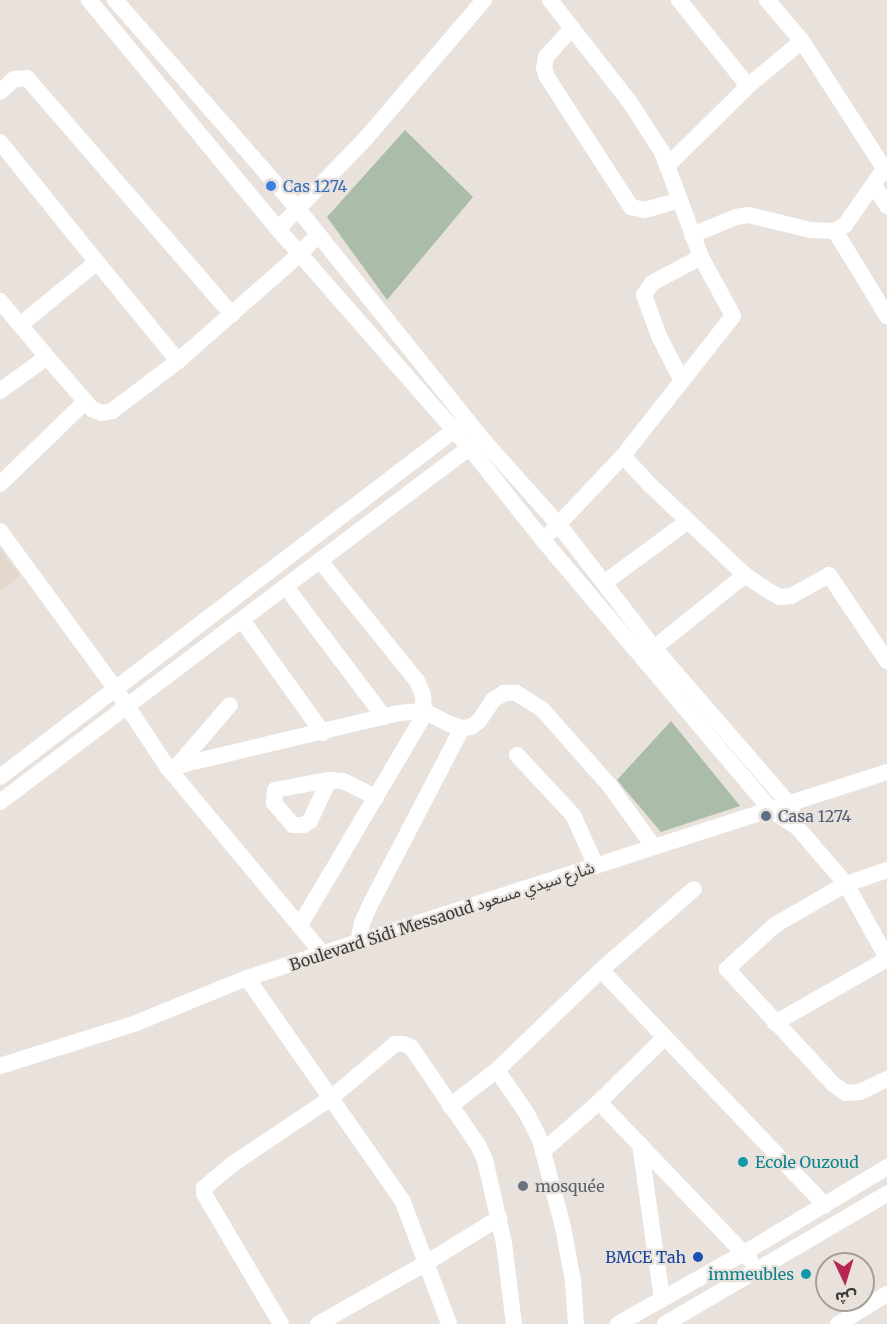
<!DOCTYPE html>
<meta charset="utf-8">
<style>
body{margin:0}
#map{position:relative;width:887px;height:1324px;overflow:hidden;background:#e9e2dc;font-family:Merriweather,"Noto Sans Arabic",serif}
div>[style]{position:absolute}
.built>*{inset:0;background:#e4d7cb}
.green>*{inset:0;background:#abbda9}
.minor>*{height:16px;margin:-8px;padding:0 8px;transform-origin:8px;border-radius:8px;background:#fff}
.dots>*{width:16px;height:16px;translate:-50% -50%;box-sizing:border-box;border:3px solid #e9e2dc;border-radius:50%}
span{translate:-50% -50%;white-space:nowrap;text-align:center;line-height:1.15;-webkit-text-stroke:4.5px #e9e2dc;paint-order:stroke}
.shop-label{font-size:16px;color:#366cbe}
.left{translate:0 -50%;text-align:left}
.service-label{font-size:16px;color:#4e5e75}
.street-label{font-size:16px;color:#3e3b38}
.culture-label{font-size:16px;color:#0d838f}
.right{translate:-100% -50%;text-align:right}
.worship-label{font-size:16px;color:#5b616d}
.transit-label{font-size:16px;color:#164399}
.north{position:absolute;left:815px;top:1252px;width:60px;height:60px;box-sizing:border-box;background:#e9e2dc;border:2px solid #a59f9a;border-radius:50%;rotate:176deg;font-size:16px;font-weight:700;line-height:24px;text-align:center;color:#3e3b38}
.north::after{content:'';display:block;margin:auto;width:21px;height:27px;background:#b72753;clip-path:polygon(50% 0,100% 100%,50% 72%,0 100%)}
</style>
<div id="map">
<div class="built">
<i style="clip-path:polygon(0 549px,20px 576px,0 592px)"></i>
</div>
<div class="green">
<i style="clip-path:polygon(405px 130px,473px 197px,387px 300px,327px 217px)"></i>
<i style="clip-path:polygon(671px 721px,740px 806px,661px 832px,617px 780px)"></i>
</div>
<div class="minor">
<i style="left:89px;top:0;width:297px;rotate:50.5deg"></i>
<i style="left:278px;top:229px;width:290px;rotate:48.8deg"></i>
<i style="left:469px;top:447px;width:119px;rotate:51.5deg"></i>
<i style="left:543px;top:540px;width:353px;rotate:49.8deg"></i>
<i style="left:771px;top:810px;width:30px;rotate:33deg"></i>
<i style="left:796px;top:826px;width:77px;rotate:49.2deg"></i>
<i style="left:846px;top:884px;width:85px;rotate:61deg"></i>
<i style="left:115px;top:0;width:278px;rotate:48.8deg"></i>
<i style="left:298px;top:209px;width:295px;rotate:51.3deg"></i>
<i style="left:482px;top:439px;width:115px;rotate:48.2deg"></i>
<i style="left:559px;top:525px;width:155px;rotate:52.3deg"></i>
<i style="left:654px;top:648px;width:208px;rotate:49.1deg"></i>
<i style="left:790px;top:805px;width:22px;rotate:74deg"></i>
<i style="left:550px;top:0;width:128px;rotate:52deg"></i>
<i style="left:629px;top:101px;width:61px;rotate:57.1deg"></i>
<i style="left:662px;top:152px;width:112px;rotate:69.6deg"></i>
<i style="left:701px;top:257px;width:67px;rotate:61.5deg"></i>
<i style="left:733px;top:316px;width:178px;rotate:128.2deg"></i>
<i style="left:623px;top:456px;width:103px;rotate:133.4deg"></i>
<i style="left:679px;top:0;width:110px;rotate:51.3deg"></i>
<i style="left:767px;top:0;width:54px;rotate:49.5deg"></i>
<i style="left:802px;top:41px;width:157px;rotate:57.2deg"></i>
<i style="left:572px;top:28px;width:39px;rotate:132deg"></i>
<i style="left:546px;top:57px;width:11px;rotate:100deg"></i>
<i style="left:544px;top:68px;width:9px;rotate:72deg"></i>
<i style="left:547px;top:77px;width:155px;rotate:57.1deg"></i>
<i style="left:631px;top:207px;width:14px;rotate:12deg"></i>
<i style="left:645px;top:210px;width:35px;rotate:-16deg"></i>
<i style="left:0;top:92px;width:19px;rotate:-43deg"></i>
<i style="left:14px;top:79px;width:13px;rotate:-4deg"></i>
<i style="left:27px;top:78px;width:313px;rotate:49.1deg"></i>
<i style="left:0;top:142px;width:154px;rotate:51.1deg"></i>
<i style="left:667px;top:166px;width:114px;rotate:-44.6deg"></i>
<i style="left:748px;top:86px;width:70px;rotate:-39.8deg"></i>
<i style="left:874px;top:185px;width:25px;rotate:58deg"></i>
<i style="left:278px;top:229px;width:128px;rotate:-45.9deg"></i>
<i style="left:367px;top:137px;width:180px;rotate:-49.5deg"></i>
<i style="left:835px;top:231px;width:100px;rotate:58.5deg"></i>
<i style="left:692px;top:235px;width:48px;rotate:-22.2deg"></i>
<i style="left:736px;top:217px;width:13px;rotate:-9deg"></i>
<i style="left:749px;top:215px;width:63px;rotate:13.8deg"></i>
<i style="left:810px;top:230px;width:25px;rotate:2deg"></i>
<i style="left:835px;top:231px;width:12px;rotate:-31deg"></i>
<i style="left:845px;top:225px;width:68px;rotate:-55.1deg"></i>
<i style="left:0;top:301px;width:73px;rotate:50deg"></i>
<i style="left:20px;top:325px;width:99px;rotate:-39.3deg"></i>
<i style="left:97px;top:262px;width:128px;rotate:50.7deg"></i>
<i style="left:682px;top:381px;width:51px;rotate:-117.1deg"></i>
<i style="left:659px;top:336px;width:44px;rotate:-110.1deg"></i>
<i style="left:644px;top:295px;width:14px;rotate:-56deg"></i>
<i style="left:652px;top:283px;width:55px;rotate:-28deg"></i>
<i style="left:0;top:391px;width:58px;rotate:-35.9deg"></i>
<i style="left:47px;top:357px;width:69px;rotate:49.1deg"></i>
<i style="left:92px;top:409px;width:11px;rotate:22deg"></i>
<i style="left:102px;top:413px;width:10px;rotate:-11deg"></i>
<i style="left:112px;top:411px;width:83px;rotate:-37.1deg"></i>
<i style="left:178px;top:361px;width:162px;rotate:-41.3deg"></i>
<i style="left:300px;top:254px;width:26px;rotate:-47deg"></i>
<i style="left:623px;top:456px;width:37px;rotate:47deg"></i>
<i style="left:648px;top:483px;width:134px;rotate:43.5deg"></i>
<i style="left:745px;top:575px;width:29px;rotate:34deg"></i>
<i style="left:769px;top:591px;width:13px;rotate:29deg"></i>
<i style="left:780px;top:597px;width:11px;rotate:-5deg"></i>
<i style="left:791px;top:596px;width:43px;rotate:-28.9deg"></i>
<i style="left:829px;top:575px;width:104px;rotate:56deg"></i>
<i style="left:0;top:484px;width:118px;rotate:-44deg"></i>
<i style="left:0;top:531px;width:195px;rotate:53.8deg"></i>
<i style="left:115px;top:688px;width:96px;rotate:56.5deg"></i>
<i style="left:168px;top:768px;width:242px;rotate:50.2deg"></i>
<i style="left:604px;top:583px;width:104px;rotate:-36.4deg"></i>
<i style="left:286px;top:587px;width:163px;rotate:53deg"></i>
<i style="left:242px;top:620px;width:139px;rotate:54.4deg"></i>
<i style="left:654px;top:648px;width:117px;rotate:-38.7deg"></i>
<i style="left:517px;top:755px;width:82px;rotate:47deg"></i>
<i style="left:573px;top:815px;width:56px;rotate:65.7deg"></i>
<i style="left:178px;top:765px;width:79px;rotate:-49.1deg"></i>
<i style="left:168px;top:768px;width:237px;rotate:-13.4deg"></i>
<i style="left:399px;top:713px;width:25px;rotate:-5deg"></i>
<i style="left:424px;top:711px;width:28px;rotate:27deg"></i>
<i style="left:449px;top:724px;width:14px;rotate:17deg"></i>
<i style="left:462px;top:728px;width:9px;rotate:-6deg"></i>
<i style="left:471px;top:727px;width:10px;rotate:-37deg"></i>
<i style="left:479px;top:721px;width:25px;rotate:-56deg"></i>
<i style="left:493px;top:700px;width:13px;rotate:-32deg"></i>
<i style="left:504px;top:693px;width:12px"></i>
<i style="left:516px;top:693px;width:31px;rotate:32deg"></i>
<i style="left:542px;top:709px;width:103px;rotate:48.6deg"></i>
<i style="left:610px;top:786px;width:75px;rotate:54.2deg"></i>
<i style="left:0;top:777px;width:581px;rotate:-37.38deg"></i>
<i style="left:329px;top:780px;width:45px;rotate:114.9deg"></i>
<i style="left:310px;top:821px;width:8px;rotate:150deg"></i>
<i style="left:303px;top:825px;width:10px;rotate:180deg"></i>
<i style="left:293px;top:825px;width:29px;rotate:-131deg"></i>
<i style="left:274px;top:803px;width:13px;rotate:-86deg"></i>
<i style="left:275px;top:790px;width:55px;rotate:-10.5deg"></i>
<i style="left:329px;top:780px;width:14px;rotate:4deg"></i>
<i style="left:343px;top:781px;width:37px;rotate:26deg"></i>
<i style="left:0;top:802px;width:599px;rotate:-37.06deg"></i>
<i style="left:887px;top:870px;width:43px;rotate:161.1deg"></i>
<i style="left:846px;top:884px;width:82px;rotate:150deg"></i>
<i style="left:775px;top:925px;width:65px;rotate:137.5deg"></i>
<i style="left:727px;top:969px;width:156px;rotate:47.3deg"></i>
<i style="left:833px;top:1084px;width:16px;rotate:35deg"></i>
<i style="left:846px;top:1093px;width:14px;rotate:-4deg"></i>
<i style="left:860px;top:1092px;width:30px;rotate:-26deg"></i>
<i style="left:300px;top:925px;width:238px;rotate:-59.4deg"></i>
<i style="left:421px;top:720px;width:9px;rotate:-72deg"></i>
<i style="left:424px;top:711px;width:16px;rotate:-94deg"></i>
<i style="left:423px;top:695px;width:15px;rotate:-113deg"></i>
<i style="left:417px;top:681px;width:154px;rotate:-128.9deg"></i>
<i style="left:358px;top:943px;width:20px;rotate:-79deg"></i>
<i style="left:362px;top:923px;width:22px;rotate:-66deg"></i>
<i style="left:371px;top:903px;width:197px;rotate:-62.5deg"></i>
<i style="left:601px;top:970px;width:325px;rotate:46.4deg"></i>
<i style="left:247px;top:978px;width:273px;rotate:55.1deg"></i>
<i style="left:403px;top:1202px;width:130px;rotate:69.3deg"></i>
<i style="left:775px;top:1023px;width:129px;rotate:-29.7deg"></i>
<i style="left:0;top:1066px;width:143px;rotate:-17.5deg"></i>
<i style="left:136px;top:1023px;width:120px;rotate:-22.1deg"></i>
<i style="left:247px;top:978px;width:672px;rotate:-17.84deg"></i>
<i style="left:497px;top:1070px;width:53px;rotate:55.7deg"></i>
<i style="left:527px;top:1114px;width:29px;rotate:63deg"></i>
<i style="left:540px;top:1140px;width:90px;rotate:75.2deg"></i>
<i style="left:563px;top:1227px;width:55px;rotate:79.5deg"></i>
<i style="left:573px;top:1281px;width:43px;rotate:86deg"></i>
<i style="left:599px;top:1102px;width:219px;rotate:46.3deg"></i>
<i style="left:450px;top:1106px;width:59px;rotate:-37.5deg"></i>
<i style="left:497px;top:1070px;width:144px;rotate:-43.9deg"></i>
<i style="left:601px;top:970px;width:123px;rotate:-41.1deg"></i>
<i style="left:640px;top:1144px;width:157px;rotate:81.9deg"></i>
<i style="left:543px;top:1151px;width:74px;rotate:-41.2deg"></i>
<i style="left:599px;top:1102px;width:91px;rotate:-44.6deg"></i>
<i style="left:281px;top:1324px;width:151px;rotate:-120.6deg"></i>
<i style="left:204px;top:1194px;width:6px;rotate:-90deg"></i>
<i style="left:204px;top:1188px;width:39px;rotate:-40deg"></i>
<i style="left:234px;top:1163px;width:117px;rotate:-33.8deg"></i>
<i style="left:331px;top:1098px;width:84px;rotate:-40.2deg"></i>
<i style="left:395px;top:1044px;width:8px"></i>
<i style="left:403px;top:1044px;width:9px;rotate:21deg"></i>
<i style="left:411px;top:1047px;width:119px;rotate:55.6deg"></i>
<i style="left:478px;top:1145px;width:17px;rotate:65deg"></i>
<i style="left:485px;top:1160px;width:85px;rotate:77.1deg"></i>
<i style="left:504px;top:1243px;width:82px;rotate:83deg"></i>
<i style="left:318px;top:1324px;width:126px;rotate:-29.4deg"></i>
<i style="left:428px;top:1262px;width:84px;rotate:-31.8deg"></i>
<i style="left:618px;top:1324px;width:145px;rotate:-29.4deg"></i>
<i style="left:744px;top:1253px;width:167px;rotate:-31deg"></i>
<i style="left:665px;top:1324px;width:257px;rotate:-30.4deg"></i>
<i style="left:838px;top:1324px;width:57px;rotate:-31.5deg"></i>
</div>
<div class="dots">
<i style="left:271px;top:186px;background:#3f7fe0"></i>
<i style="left:766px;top:816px;background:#5c6f8a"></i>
<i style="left:743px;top:1162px;background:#0f9aa8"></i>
<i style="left:523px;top:1186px;background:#6b7280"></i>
<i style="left:698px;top:1257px;background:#1a4fb4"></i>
<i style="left:806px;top:1274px;background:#0f9aa8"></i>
</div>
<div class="shop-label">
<span class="left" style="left:283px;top:186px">Cas 1274</span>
</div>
<div class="service-label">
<span class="left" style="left:778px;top:816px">Casa 1274</span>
</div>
<div class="street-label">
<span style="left:442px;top:916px;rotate:-18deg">Boulevard Sidi Messaoud شارع سيدي مسعود</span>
</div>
<div class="culture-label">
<span class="left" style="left:755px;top:1162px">Ecole Ouzoud</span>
<span class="right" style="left:794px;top:1274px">immeubles</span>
</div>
<div class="worship-label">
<span class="left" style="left:535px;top:1186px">mosquée</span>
</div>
<div class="transit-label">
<span class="right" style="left:686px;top:1257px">BMCE Tah</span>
</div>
<div class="north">ش</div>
</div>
